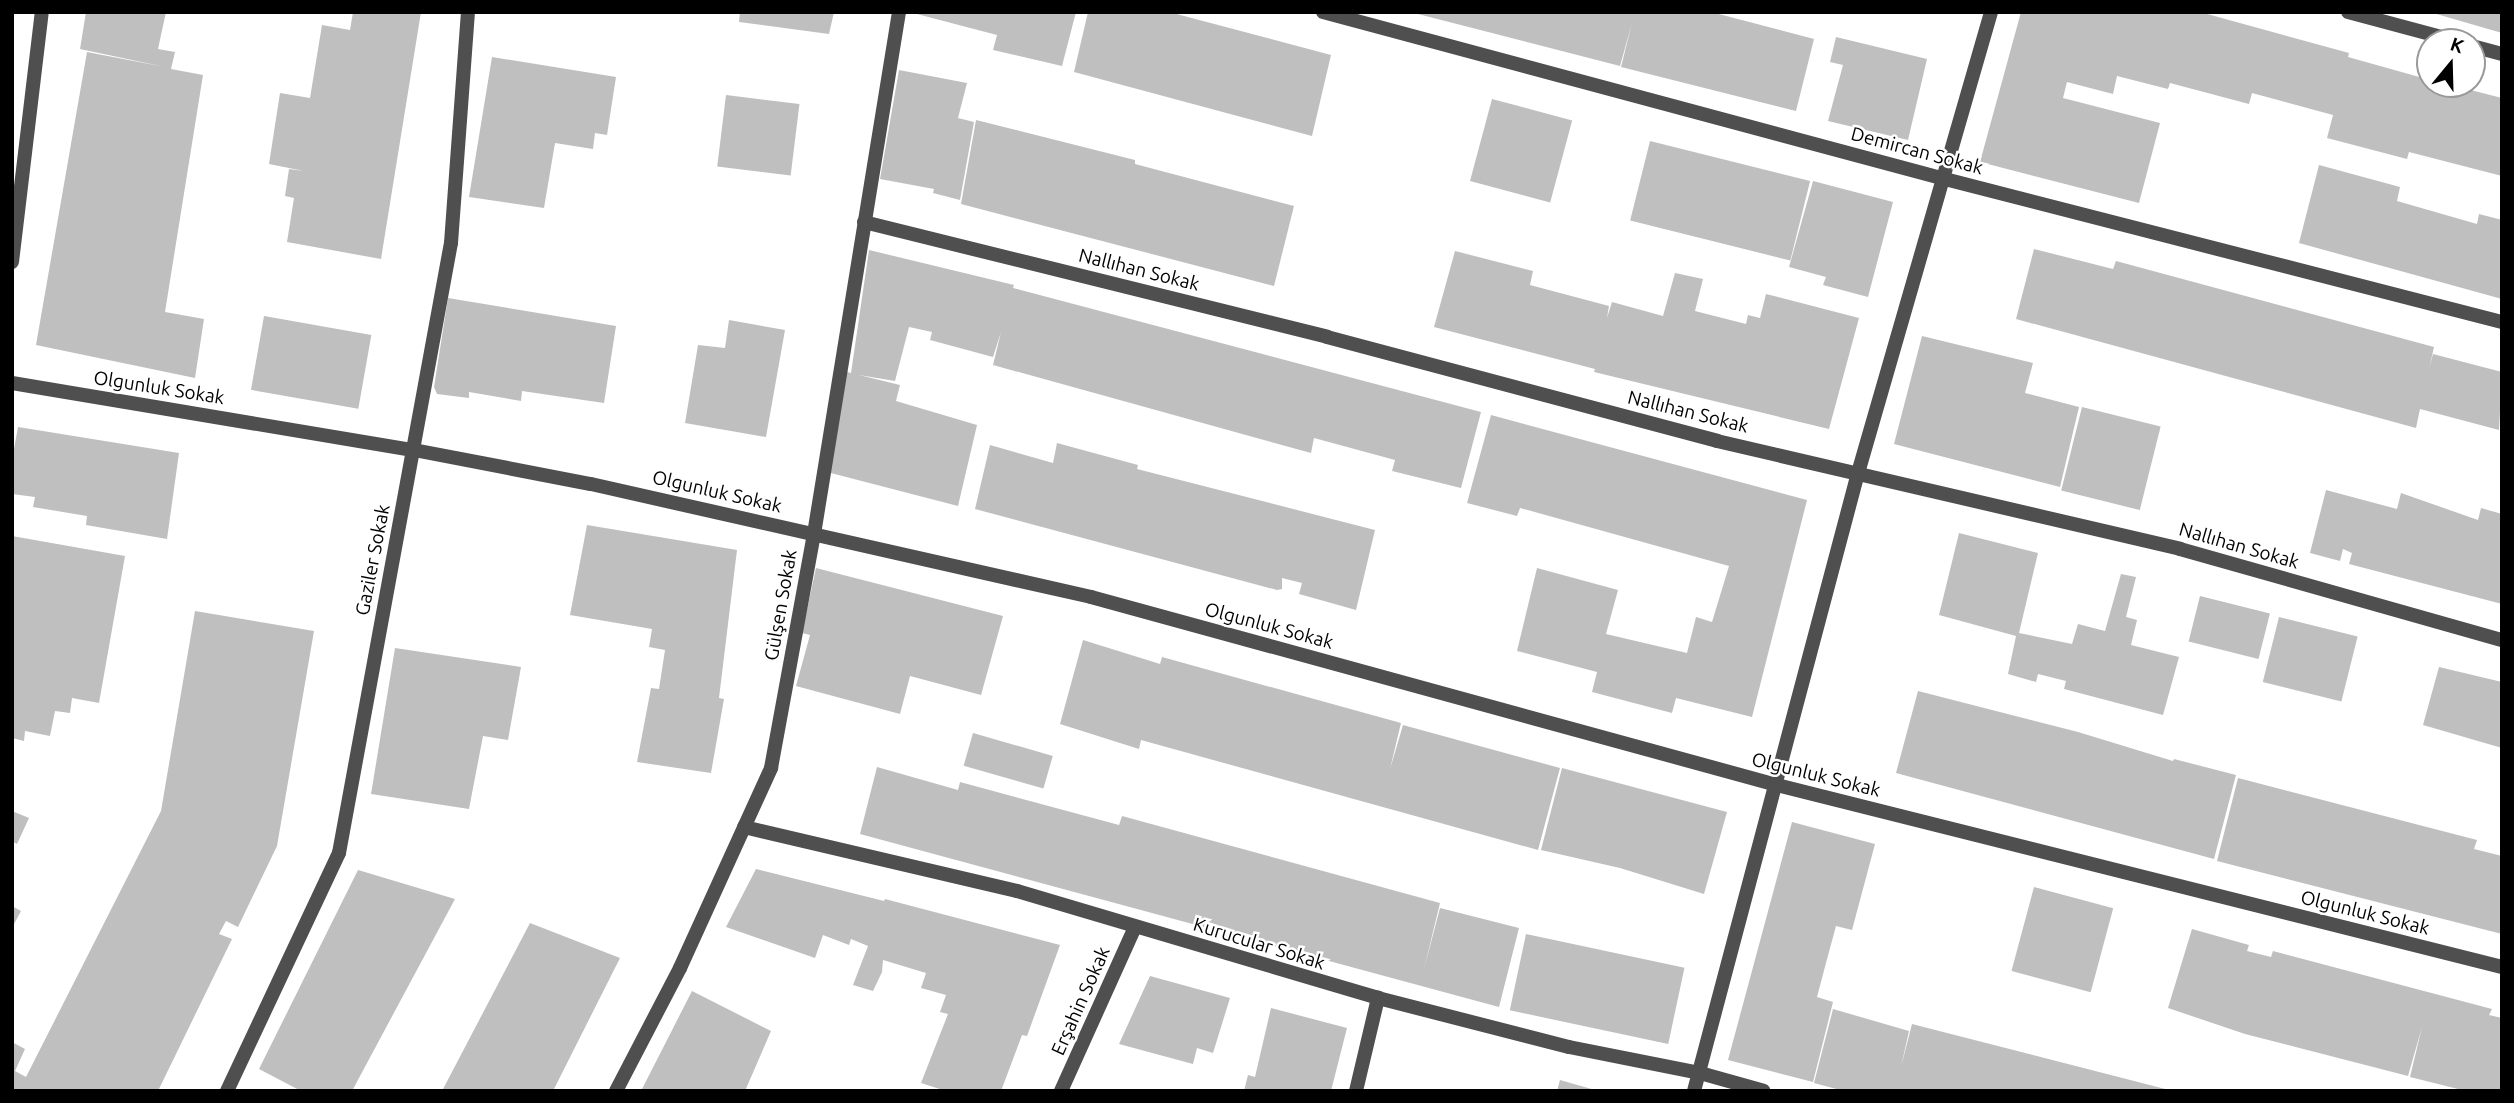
<!DOCTYPE html>
<meta charset="utf-8">
<style>
body{margin:0}
#map{position:relative;width:2514px;height:1103px;overflow:hidden;background:#fff;font-family:Ubuntu,sans-serif}
div>[style]{position:absolute}
.building>*{inset:0;background:#bfbfbf;transform-origin:0 0}
.minor>*{height:14px;margin:-7px;padding:0 7px;transform-origin:7px;border-radius:7px;background:#4f4f4f}
span{translate:-50% -50%;white-space:nowrap;text-align:center;line-height:1.15;-webkit-text-stroke:5px #fff;paint-order:stroke}
.street-label{font-size:19px;color:#000}
.frame{position:absolute;inset:0;border:14px solid #000;pointer-events:none}
.north{position:absolute;left:2416px;top:28px;width:70px;height:70px;box-sizing:border-box;background:#fff;border:2px solid #999;border-radius:50%;rotate:19deg;font-size:19px;font-weight:700;line-height:28px;text-align:center;color:#000}
.north::after{content:'';display:block;margin:auto;width:24px;height:32px;background:#000;clip-path:polygon(50% 0,100% 100%,50% 72%,0 100%)}
</style>
<div id="map">
<div class="building">
<i style="clip-path:polygon(86px 12px,166px 12px,158px 49px,175px 52px,171px 69px,203px 75px,165px 312px,204px 319px,195px 378px,36px 345px,87px 52px,165px 67px,80px 49px)"></i>
<i style="clip-path:polygon(353px 12px,421px 12px,381px 259px,287px 242px,294px 198px,285px 196px,289px 169px,304px 171px,269px 164px,280px 93px,310px 98px,322px 25px,350px 30px)"></i>
<i style="clip-path:polygon(740px 12px,834px 12px,829px 34px,739px 22px)"></i>
<i style="clip-path:polygon(1076px 12px,1062px 66px,993px 50px,997px 35px,913px 13px)"></i>
<i style="clip-path:polygon(1088px 12px,1169px 12px,1331px 55px,1312px 136px,1074px 72px)"></i>
<i style="clip-path:polygon(1711px 12px,1814px 39px,1796px 111px,1621px 67px,1632px 23px,1620px 66px,1414px 13px)"></i>
<i style="clip-path:polygon(2021px 12px,2200px 12px,2349px 53px,2348px 57px,2430px 80px,2430px 84px,2447px 84px,2502px 98px,2502px 176px,2409px 152px,2407px 159px,2327px 138px,2333px 115px,2252px 93px,2249px 104px,2170px 83px,2168px 89px,2117px 76px,2113px 94px,2067px 82px,2063px 98px,2160px 123px,2139px 203px,1980px 162px)"></i>
<i style="clip-path:polygon(2502px 12px,2502px 33px,2433px 13px,2433px 12px)"></i>
<i style="clip-path:polygon(1836px 37px,1927px 59px,1908px 140px,1828px 121px,1843px 65px,1830px 62px)"></i>
<i style="clip-path:polygon(492px 57px,616px 77px,607px 135px,595px 133px,593px 149px,555px 143px,544px 208px,469px 197px)"></i>
<i style="clip-path:polygon(899px 70px,967px 83px,958px 118px,974px 122px,960px 200px,933px 193px,934px 189px,880px 179px)"></i>
<i style="left:726px;top:95px;width:74px;height:72px;rotate:7deg"></i>
<i style="left:1492px;top:99px;width:83px;height:85px;rotate:15deg"></i>
<i style="clip-path:polygon(976px 120px,1135px 160px,1135px 164px,1294px 206px,1274px 286px,961px 204px)"></i>
<i style="left:1650px;top:141px;width:165px;height:82px;rotate:14deg"></i>
<i style="clip-path:polygon(2319px 165px,2400px 187px,2397px 201px,2477px 224px,2479px 214px,2502px 220px,2502px 299px,2299px 243px)"></i>
<i style="clip-path:polygon(1813px 181px,1893px 202px,1868px 297px,1823px 285px,1826px 277px,1789px 267px)"></i>
<i style="clip-path:polygon(2034px 249px,2113px 269px,2116px 261px,2434px 347px,2429px 369px,2433px 354px,2502px 372px,2499px 430px,2420px 409px,2416px 428px,2016px 319px)"></i>
<i style="clip-path:polygon(869px 250px,1014px 285px,1013px 288px,1481px 412px,1461px 488px,1392px 471px,1395px 460px,1314px 438px,1311px 453px,993px 365px,1001px 332px,993px 357px,930px 340px,932px 332px,909px 327px,895px 381px,859px 375px,900px 385px,896px 401px,977px 425px,958px 506px,827px 472px,844px 371px,851px 373px)"></i>
<i style="clip-path:polygon(1455px 251px,1533px 271px,1530px 285px,1609px 306px,1607px 318px,1612px 302px,1663px 316px,1675px 273px,1703px 279px,1695px 311px,1746px 324px,1748px 315px,1760px 318px,1766px 294px,1859px 318px,1829px 429px,1594px 372px,1595px 369px,1434px 327px)"></i>
<i style="clip-path:polygon(448px 298px,616px 326px,604px 403px,522px 391px,521px 401px,469px 392px,469px 398px,437px 394px,434px 387px)"></i>
<i style="left:264px;top:316px;width:109px;height:75px;rotate:10deg"></i>
<i style="clip-path:polygon(729px 320px,785px 330px,766px 437px,685px 423px,698px 345px,725px 348px)"></i>
<i style="clip-path:polygon(1922px 336px,2033px 363px,2025px 393px,2079px 407px,2060px 487px,1894px 444px)"></i>
<i style="left:2082px;top:407px;width:81px;height:86px;rotate:14deg"></i>
<i style="clip-path:polygon(1491px 415px,1807px 500px,1752px 717px,1676px 698px,1672px 713px,1592px 692px,1597px 672px,1517px 651px,1537px 568px,1618px 590px,1606px 634px,1687px 653px,1696px 617px,1712px 622px,1729px 566px,1520px 508px,1517px 516px,1467px 503px)"></i>
<i style="clip-path:polygon(18px 427px,179px 453px,167px 539px,86px 525px,87px 516px,33px 507px,35px 497px,12px 494px,12px 460px)"></i>
<i style="clip-path:polygon(1057px 443px,1138px 465px,1137px 469px,1375px 530px,1356px 610px,1299px 594px,1302px 583px,1282px 578px,1282px 589px,1277px 590px,975px 509px,990px 445px,1053px 463px)"></i>
<i style="clip-path:polygon(2326px 490px,2397px 509px,2401px 493px,2478px 520px,2481px 508px,2502px 514px,2502px 604px,2349px 564px,2352px 553px,2343px 549px,2340px 561px,2310px 553px)"></i>
<i style="clip-path:polygon(587px 525px,737px 550px,719px 698px,724px 699px,711px 773px,637px 762px,651px 688px,659px 689px,665px 650px,649px 647px,652px 629px,570px 615px)"></i>
<i style="clip-path:polygon(1959px 533px,2038px 553px,2019px 633px,2072px 644px,2078px 624px,2105px 631px,2121px 574px,2136px 577px,2126px 617px,2137px 620px,2131px 645px,2179px 657px,2163px 715px,2064px 689px,2066px 681px,2038px 674px,2036px 682px,2008px 674px,2016px 636px,1939px 615px)"></i>
<i style="clip-path:polygon(12px 536px,125px 556px,99px 703px,72px 698px,70px 713px,55px 711px,50px 736px,25px 731px,24px 741px,12px 738px)"></i>
<i style="clip-path:polygon(816px 568px,1003px 616px,981px 695px,910px 676px,900px 714px,796px 686px,810px 635px,802px 633px)"></i>
<i style="left:2200px;top:596px;width:72px;height:47px;rotate:14deg"></i>
<i style="clip-path:polygon(195px 611px,314px 631px,277px 846px,238px 927px,226px 921px,219px 934px,232px 939px,158px 1091px,12px 1091px,12px 1042px,25px 1049px,15px 1071px,26px 1077px,161px 811px)"></i>
<i style="left:2279px;top:617px;width:81px;height:67px;rotate:14deg"></i>
<i style="clip-path:polygon(1083px 640px,1160px 664px,1162px 657px,1401px 723px,1390px 769px,1403px 725px,1560px 768px,1538px 850px,1141px 740px,1139px 749px,1060px 724px)"></i>
<i style="clip-path:polygon(395px 648px,521px 667px,508px 740px,483px 736px,469px 809px,371px 794px)"></i>
<i style="clip-path:polygon(2439px 667px,2502px 682px,2502px 748px,2423px 725px)"></i>
<i style="clip-path:polygon(1918px 691px,2078px 732px,2173px 761px,2174px 759px,2236px 775px,2214px 859px,1896px 773px)"></i>
<i style="left:973px;top:733px;width:83px;height:34px;rotate:16deg"></i>
<i style="clip-path:polygon(877px 767px,958px 790px,960px 782px,1119px 825px,1122px 816px,1440px 903px,1424px 969px,1440px 908px,1519px 928px,1499px 1007px,860px 834px)"></i>
<i style="clip-path:polygon(1562px 768px,1727px 812px,1704px 894px,1620px 868px,1541px 850px)"></i>
<i style="clip-path:polygon(2238px 778px,2477px 840px,2474px 849px,2502px 856px,2502px 934px,2217px 861px)"></i>
<i style="clip-path:polygon(12px 811px,29px 818px,17px 844px,12px 841px)"></i>
<i style="clip-path:polygon(1792px 822px,1875px 844px,1852px 930px,1836px 926px,1826px 963px,1817px 997px,1833px 1002px,1813px 1082px,1728px 1060px)"></i>
<i style="clip-path:polygon(756px 869px,884px 901px,885px 899px,1060px 945px,1027px 1036px,1022px 1035px,1001px 1091px,946px 1091px,921px 1083px,948px 1014px,940px 1012px,946px 995px,921px 988px,926px 973px,883px 960px,882px 972px,873px 991px,853px 985px,868px 946px,851px 939px,849px 945px,823px 935px,815px 958px,726px 927px)"></i>
<i style="clip-path:polygon(358px 870px,455px 899px,352px 1091px,301px 1091px,259px 1069px)"></i>
<i style="left:2034px;top:887px;width:82px;height:87px;rotate:15deg"></i>
<i style="clip-path:polygon(12px 906px,21px 911px,12px 928px)"></i>
<i style="clip-path:polygon(530px 923px,620px 958px,553px 1091px,442px 1091px)"></i>
<i style="clip-path:polygon(2192px 929px,2249px 945px,2247px 951px,2271px 957px,2273px 951px,2492px 1009px,2489px 1015px,2502px 1018px,2502px 1091px,2466px 1091px,2410px 1077px,2422px 1027px,2408px 1076px,2245px 1034px,2168px 1008px)"></i>
<i style="left:1526px;top:934px;width:162px;height:78px;rotate:12deg"></i>
<i style="clip-path:polygon(1150px 976px,1230px 998px,1213px 1053px,1197px 1048px,1193px 1064px,1119px 1044px)"></i>
<i style="clip-path:polygon(692px 991px,771px 1031px,745px 1091px,641px 1091px)"></i>
<i style="clip-path:polygon(1271px 1008px,1347px 1028px,1331px 1091px,1244px 1091px,1248px 1075px,1255px 1077px)"></i>
<i style="clip-path:polygon(1833px 1009px,1909px 1031px,1901px 1067px,1912px 1024px,2173px 1091px,1844px 1091px,1814px 1083px)"></i>
<i style="clip-path:polygon(1560px 1080px,1595px 1090px,1595px 1091px,1557px 1091px)"></i>
</div>
<div class="minor">
<i style="left:1323px;top:12px;width:640px;rotate:15.04deg"></i>
<i style="left:1941px;top:178px;width:579px;rotate:14.4deg"></i>
<i style="left:2348px;top:12px;width:116px;rotate:15deg"></i>
<i style="left:2472px;top:46px;width:31px;rotate:15deg"></i>
<i style="left:864px;top:222px;width:477px;rotate:13.9deg"></i>
<i style="left:1327px;top:337px;width:404px;rotate:14.9deg"></i>
<i style="left:1717px;top:441px;width:475px;rotate:13.1deg"></i>
<i style="left:2180px;top:549px;width:335px;rotate:15.8deg"></i>
<i style="left:12px;top:262px;width:252px;rotate:-83.2deg"></i>
<i style="left:12px;top:383px;width:408px;rotate:9.5deg"></i>
<i style="left:414px;top:450px;width:180px;rotate:10.9deg"></i>
<i style="left:591px;top:484px;width:513px;rotate:12.73deg"></i>
<i style="left:1091px;top:597px;width:711px;rotate:15.33deg"></i>
<i style="left:1777px;top:785px;width:747px;rotate:14.09deg"></i>
<i style="left:744px;top:827px;width:280px;rotate:13.2deg"></i>
<i style="left:1017px;top:891px;width:377px;rotate:16.5deg"></i>
<i style="left:1378px;top:998px;width:197px;rotate:14.4deg"></i>
<i style="left:1569px;top:1047px;width:134px;rotate:11.2deg"></i>
<i style="left:1700px;top:1073px;width:66px;rotate:15.7deg"></i>
<i style="left:227px;top:1091px;width:263px;rotate:-64.8deg"></i>
<i style="left:339px;top:853px;width:620px;rotate:-79.6deg"></i>
<i style="left:451px;top:243px;width:232px;rotate:-85.8deg"></i>
<i style="left:616px;top:1091px;width:139px;rotate:-62.5deg"></i>
<i style="left:680px;top:968px;width:220px;rotate:-65.5deg"></i>
<i style="left:771px;top:768px;width:238px;rotate:-79.6deg"></i>
<i style="left:814px;top:534px;width:529px;rotate:-80.75deg"></i>
<i style="left:1061px;top:1091px;width:180px;rotate:-65.7deg"></i>
<i style="left:1356px;top:1091px;width:96px;rotate:-76.7deg"></i>
<i style="left:1694px;top:1091px;width:639px;rotate:-75.14deg"></i>
<i style="left:1858px;top:473px;width:480px;rotate:-73.9deg"></i>
</div>
<div class="street-label">
<span style="left:1917px;top:151px;rotate:15deg">Demircan Sokak</span>
<span style="left:1139px;top:270px;rotate:14deg">Nallıhan Sokak</span>
<span style="left:159px;top:388px;rotate:9deg">Olgunluk Sokak</span>
<span style="left:1688px;top:412px;rotate:14deg">Nallıhan Sokak</span>
<span style="left:717px;top:492px;rotate:13deg">Olgunluk Sokak</span>
<span style="left:2239px;top:546px;rotate:16deg">Nallıhan Sokak</span>
<span style="left:373px;top:560px;rotate:-79deg">Gaziler Sokak</span>
<span style="left:781px;top:605px;rotate:-80deg">Gülşen Sokak</span>
<span style="left:1269px;top:626px;rotate:15deg">Olgunluk Sokak</span>
<span style="left:1816px;top:775px;rotate:14deg">Olgunluk Sokak</span>
<span style="left:2365px;top:913px;rotate:14deg">Olgunluk Sokak</span>
<span style="left:1259px;top:944px;rotate:17deg">Kurucular Sokak</span>
<span style="left:1081px;top:1001px;rotate:-66deg">Erşahin Sokak</span>
</div>
<div class="frame"></div>
<div class="north">K</div>
</div>
